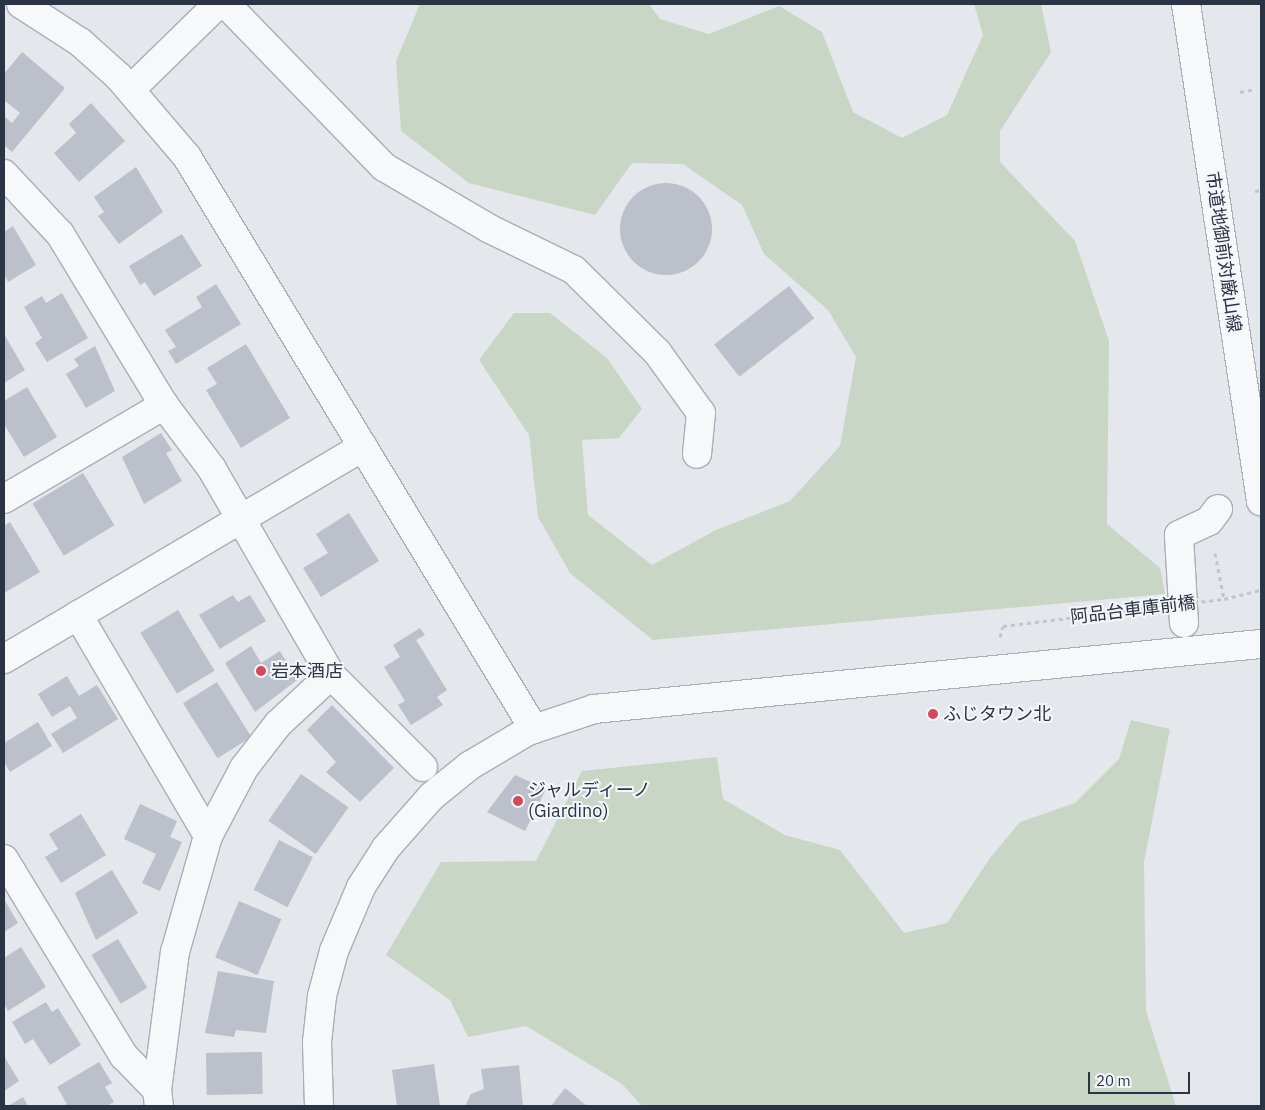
<!DOCTYPE html>
<meta charset="utf-8">
<style>
body{margin:0}
#map{position:relative;width:1265px;height:1110px;overflow:hidden;background:#e4e7ec;font-family:"IBM Plex Sans","Noto Sans JP",sans-serif}
div>[style]{position:absolute}
.green>*{inset:0;background:#c9d6c5}
.building>*{inset:0;background:#bbc0ca;transform-origin:0 0}
.round{border-radius:50%}
.path>*{height:3px;margin-top:-1.5px;transform-origin:0;background:repeating-linear-gradient(90deg,#c2c5cb 0 4px,transparent 0 8px)}
.roads{filter:drop-shadow(1px 0 #a9aeb7) drop-shadow(-1px 0 #a9aeb7) drop-shadow(0 1px #a9aeb7) drop-shadow(0 -1px #a9aeb7)}
.minor>*{height:28px;margin:-14px;padding:0 14px;transform-origin:14px;border-radius:14px;background:#f7f8fa}
.path-bridge>*{height:3px;margin-top:-1.5px;transform-origin:0;background:repeating-linear-gradient(90deg,#c2c5cb 0 4px,transparent 0 8px)}
.dots>*{width:14px;height:14px;translate:-50% -50%;box-sizing:border-box;border:2px solid #f4f6f9;border-radius:50%}
span{translate:-50% -50%;white-space:nowrap;text-align:center;line-height:1.15;-webkit-text-stroke:4px #f4f6f9;paint-order:stroke}
.street-label{font-size:18px;color:#2b3445}
.poi-label{font-size:18px;color:#2b3445}
.left{translate:0 -50%;text-align:left}
.frame{position:absolute;inset:0;border:5px solid #2b3445;pointer-events:none}
.scale{position:absolute;left:1088px;top:1072px;width:102px;height:22px;box-sizing:border-box;border:2px solid #2b3445;border-top:0;padding-left:6px;font-size:15px;line-height:18px;white-space:nowrap;color:#2b3445;-webkit-text-stroke:4px #f4f6f9;paint-order:stroke}
</style>
<div id="map">
<div class="green">
<i style="clip-path:polygon(420px 4px,649px 4px,660px 19px,709px 34px,779px 6px,822px 32px,853px 112px,902px 138px,947px 115px,983px 35px,974px 4px,1041px 4px,1051px 52px,1000px 131px,1000px 162px,1075px 241px,1109px 341px,1107px 524px,1160px 568px,1165px 594px,653px 640px,570px 573px,538px 517px,529px 435px,479px 360px,514px 313px,550px 313px,607px 358px,642px 409px,619px 438px,582px 440px,588px 515px,652px 565px,716px 530px,790px 501px,840px 446px,856px 357px,828px 310px,764px 254px,742px 205px,683px 164px,632px 163px,595px 215px,469px 183px,401px 131px,396px 61px)"></i>
<i style="clip-path:polygon(1131px 720px,1170px 729px,1144px 862px,1146px 1011px,1176px 1106px,642px 1106px,622px 1084px,526px 1026px,468px 1037px,450px 1000px,386px 955px,441px 862px,536px 861px,582px 771px,717px 757px,723px 799px,785px 835px,840px 850px,904px 933px,947px 923px,990px 858px,1020px 822px,1075px 803px,1119px 759px)"></i>
</div>
<div class="building">
<i style="clip-path:polygon(22px 52px,65px 88px,12px 152px,4px 145px,4px 116px,12px 123px,20px 113px,4px 100px,4px 74px)"></i>
<i style="clip-path:polygon(91px 103px,125px 141px,79px 182px,54px 153px,76px 133px,69px 124px)"></i>
<i style="clip-path:polygon(136px 167px,163px 212px,119px 244px,98px 216px,104px 212px,94px 197px)"></i>
<i class="round" style="left:620px;top:183px;width:92px;height:92px"></i>
<i style="clip-path:polygon(13px 226px,36px 265px,8px 282px,4px 274px,4px 232px)"></i>
<i style="clip-path:polygon(182px 234px,202px 266px,154px 296px,145px 282px,140px 285px,129px 266px)"></i>
<i style="clip-path:polygon(216px 284px,241px 324px,176px 364px,168px 351px,176px 347px,165px 330px,202px 307px,196px 297px)"></i>
<i style="left:789px;top:286px;width:41px;height:95px;rotate:52deg"></i>
<i style="clip-path:polygon(62px 293px,88px 338px,47px 362px,35px 343px,42px 338px,24px 307px,42px 296px,46px 303px)"></i>
<i style="clip-path:polygon(4px 334px,25px 370px,4px 383px)"></i>
<i style="clip-path:polygon(246px 344px,290px 418px,241px 448px,206px 390px,217px 384px,207px 368px)"></i>
<i style="clip-path:polygon(95px 346px,115px 391px,86px 408px,66px 374px,79px 366px,74px 359px)"></i>
<i style="clip-path:polygon(27px 387px,57px 437px,24px 457px,4px 424px,4px 401px)"></i>
<i style="clip-path:polygon(161px 433px,172px 450px,166px 453px,182px 481px,144px 504px,122px 457px)"></i>
<i style="left:83px;top:473px;width:61px;height:59px;rotate:59deg"></i>
<i style="clip-path:polygon(349px 513px,379px 561px,321px 597px,303px 568px,328px 553px,316px 534px)"></i>
<i style="clip-path:polygon(10px 522px,40px 572px,4px 593px,4px 526px)"></i>
<i style="clip-path:polygon(233px 595px,238px 602px,250px 595px,266px 621px,220px 649px,199px 615px)"></i>
<i style="left:178px;top:610px;width:71px;height:44px;rotate:59deg"></i>
<i style="clip-path:polygon(420px 628px,425px 635px,416px 640px,447px 690px,437px 697px,443px 705px,411px 725px,398px 705px,405px 701px,384px 667px,400px 657px,393px 645px)"></i>
<i style="clip-path:polygon(251px 646px,261px 663px,280px 651px,297px 680px,255px 712px,225px 663px)"></i>
<i style="clip-path:polygon(67px 676px,79px 696px,97px 685px,118px 719px,63px 753px,51px 734px,77px 718px,70px 706px,52px 717px,38px 694px)"></i>
<i style="left:217px;top:682px;width:65px;height:40px;rotate:58deg"></i>
<i style="clip-path:polygon(332px 705px,394px 768px,360px 802px,326px 772px,336px 762px,307px 730px)"></i>
<i style="clip-path:polygon(38px 722px,52px 746px,10px 772px,4px 762px,4px 743px)"></i>
<i style="left:301px;top:774px;width:58px;height:57px;rotate:35deg"></i>
<i style="clip-path:polygon(515px 775px,546px 789px,525px 831px,487px 812px)"></i>
<i style="clip-path:polygon(140px 804px,177px 821px,170px 837px,182px 842px,160px 891px,142px 883px,156px 854px,124px 839px)"></i>
<i style="clip-path:polygon(81px 814px,106px 855px,61px 883px,45px 857px,58px 849px,49px 834px)"></i>
<i style="left:279px;top:840px;width:38px;height:56px;rotate:27deg"></i>
<i style="clip-path:polygon(112px 870px,138px 913px,96px 940px,75px 893px)"></i>
<i style="clip-path:polygon(4px 899px,18px 923px,4px 932px)"></i>
<i style="left:239px;top:901px;width:46px;height:61px;rotate:23deg"></i>
<i style="left:118px;top:939px;width:57px;height:31px;rotate:59deg"></i>
<i style="clip-path:polygon(21px 947px,46px 987px,8px 1011px,4px 1004px,4px 958px)"></i>
<i style="clip-path:polygon(218px 971px,274px 981px,266px 1033px,236px 1030px,234px 1037px,205px 1033px)"></i>
<i style="clip-path:polygon(46px 1002px,52px 1012px,58px 1008px,81px 1045px,50px 1065px,33px 1039px,25px 1044px,12px 1022px)"></i>
<i style="left:262px;top:1052px;width:42px;height:56px;rotate:89deg"></i>
<i style="clip-path:polygon(4px 1056px,19px 1081px,4px 1091px)"></i>
<i style="clip-path:polygon(99px 1062px,112px 1083px,105px 1087px,114px 1102px,107px 1106px,63px 1106px,67px 1104px,57px 1087px)"></i>
<i style="clip-path:polygon(434px 1064px,440px 1106px,397px 1106px,392px 1070px)"></i>
<i style="clip-path:polygon(519px 1065px,523px 1106px,465px 1106px,471px 1094px,484px 1089px,481px 1069px)"></i>
<i style="clip-path:polygon(565px 1088px,587px 1106px,551px 1106px)"></i>
<i style="clip-path:polygon(23px 1097px,28px 1106px,8px 1106px)"></i>
</div>
<div class="path">
<i style="left:1240px;top:92px;width:15px;rotate:-11deg"></i>
<i style="left:1255px;top:191px;width:6px;rotate:-9deg"></i>
<i style="left:1215px;top:553px;width:47px;rotate:78.9deg"></i>
<i style="left:1000px;top:637px;width:11px;rotate:-75deg"></i>
</div>
<div class="roads">
<div class="minor">
<i style="left:21px;top:4px;width:70px;rotate:32.8deg"></i>
<i style="left:80px;top:42px;width:52px;rotate:41.9deg"></i>
<i style="left:119px;top:77px;width:105px;rotate:49.6deg"></i>
<i style="left:187px;top:157px;width:669px;rotate:58.76deg"></i>
<i style="left:226px;top:4px;width:227px;rotate:45.9deg"></i>
<i style="left:384px;top:167px;width:123px;rotate:30.3deg"></i>
<i style="left:490px;top:229px;width:93px;rotate:26deg"></i>
<i style="left:574px;top:270px;width:117px;rotate:44.7deg"></i>
<i style="left:657px;top:352px;width:75px;rotate:54.2deg"></i>
<i style="left:701px;top:413px;width:41px;rotate:95.6deg"></i>
<i style="left:1186px;top:4px;width:503px;rotate:81.42deg"></i>
<i style="left:131px;top:89px;width:122px;rotate:-44.3deg"></i>
<i style="left:4px;top:174px;width:82px;rotate:47deg"></i>
<i style="left:60px;top:234px;width:200px;rotate:58.7deg"></i>
<i style="left:164px;top:405px;width:80px;rotate:53.1deg"></i>
<i style="left:212px;top:469px;width:238px;rotate:60deg"></i>
<i style="left:331px;top:675px;width:130px;rotate:45deg"></i>
<i style="left:4px;top:499px;width:186px;rotate:-30.4deg"></i>
<i style="left:78px;top:615px;width:256px;rotate:59.5deg"></i>
<i style="left:1184px;top:623px;width:88px;rotate:-93.3deg"></i>
<i style="left:1179px;top:535px;width:33px;rotate:-25deg"></i>
<i style="left:1209px;top:521px;width:15px;rotate:-53deg"></i>
<i style="left:4px;top:659px;width:417px;rotate:-30.6deg"></i>
<i style="left:4px;top:859px;width:231px;rotate:58.7deg"></i>
<i style="left:124px;top:1056px;width:47px;rotate:45.9deg"></i>
<i style="left:159px;top:1106px;width:16px;rotate:-97deg"></i>
<i style="left:157px;top:1090px;width:139px;rotate:-82.6deg"></i>
<i style="left:175px;top:952px;width:121px;rotate:-74.1deg"></i>
<i style="left:208px;top:836px;width:77px;rotate:-62.1deg"></i>
<i style="left:244px;top:768px;width:56px;rotate:-52.3deg"></i>
<i style="left:278px;top:724px;width:72px;rotate:-42.8deg"></i>
<i style="left:319px;top:1106px;width:64px;rotate:-91.8deg"></i>
<i style="left:317px;top:1042px;width:46px;rotate:-83.8deg"></i>
<i style="left:322px;top:996px;width:47px;rotate:-75.1deg"></i>
<i style="left:334px;top:951px;width:69px;rotate:-67.1deg"></i>
<i style="left:361px;top:887px;width:46px;rotate:-57.3deg"></i>
<i style="left:386px;top:848px;width:69px;rotate:-48.5deg"></i>
<i style="left:432px;top:796px;width:48px;rotate:-39deg"></i>
<i style="left:469px;top:766px;width:69px;rotate:-30.7deg"></i>
<i style="left:528px;top:731px;width:70px;rotate:-18.4deg"></i>
<i style="left:594px;top:709px;width:670px;rotate:-5.57deg"></i>
</div>
</div>
<div class="path-bridge">
<i style="left:1003px;top:626px;width:223px;rotate:-7deg"></i>
<i style="left:1224px;top:599px;width:38px;rotate:-14deg"></i>
</div>
<div class="dots">
<i style="left:261px;top:671px;background:#d1495b"></i>
<i style="left:933px;top:714px;background:#d1495b"></i>
<i style="left:518px;top:801px;background:#d1495b"></i>
</div>
<div class="street-label">
<span style="left:1223px;top:252px;rotate:82deg">市道地御前対厳山線</span>
<span style="left:1133px;top:610px;rotate:-7deg">阿品台車庫前橋</span>
</div>
<div class="poi-label">
<span class="left" style="left:271px;top:671px">岩本酒店</span>
<span class="left" style="left:943px;top:714px">ふじタウン北</span>
<span class="left" style="left:528px;top:801px">ジャルディーノ<br>(Giardino)</span>
</div>
<div class="frame"></div>
<div class="scale">20 m</div>
</div>
